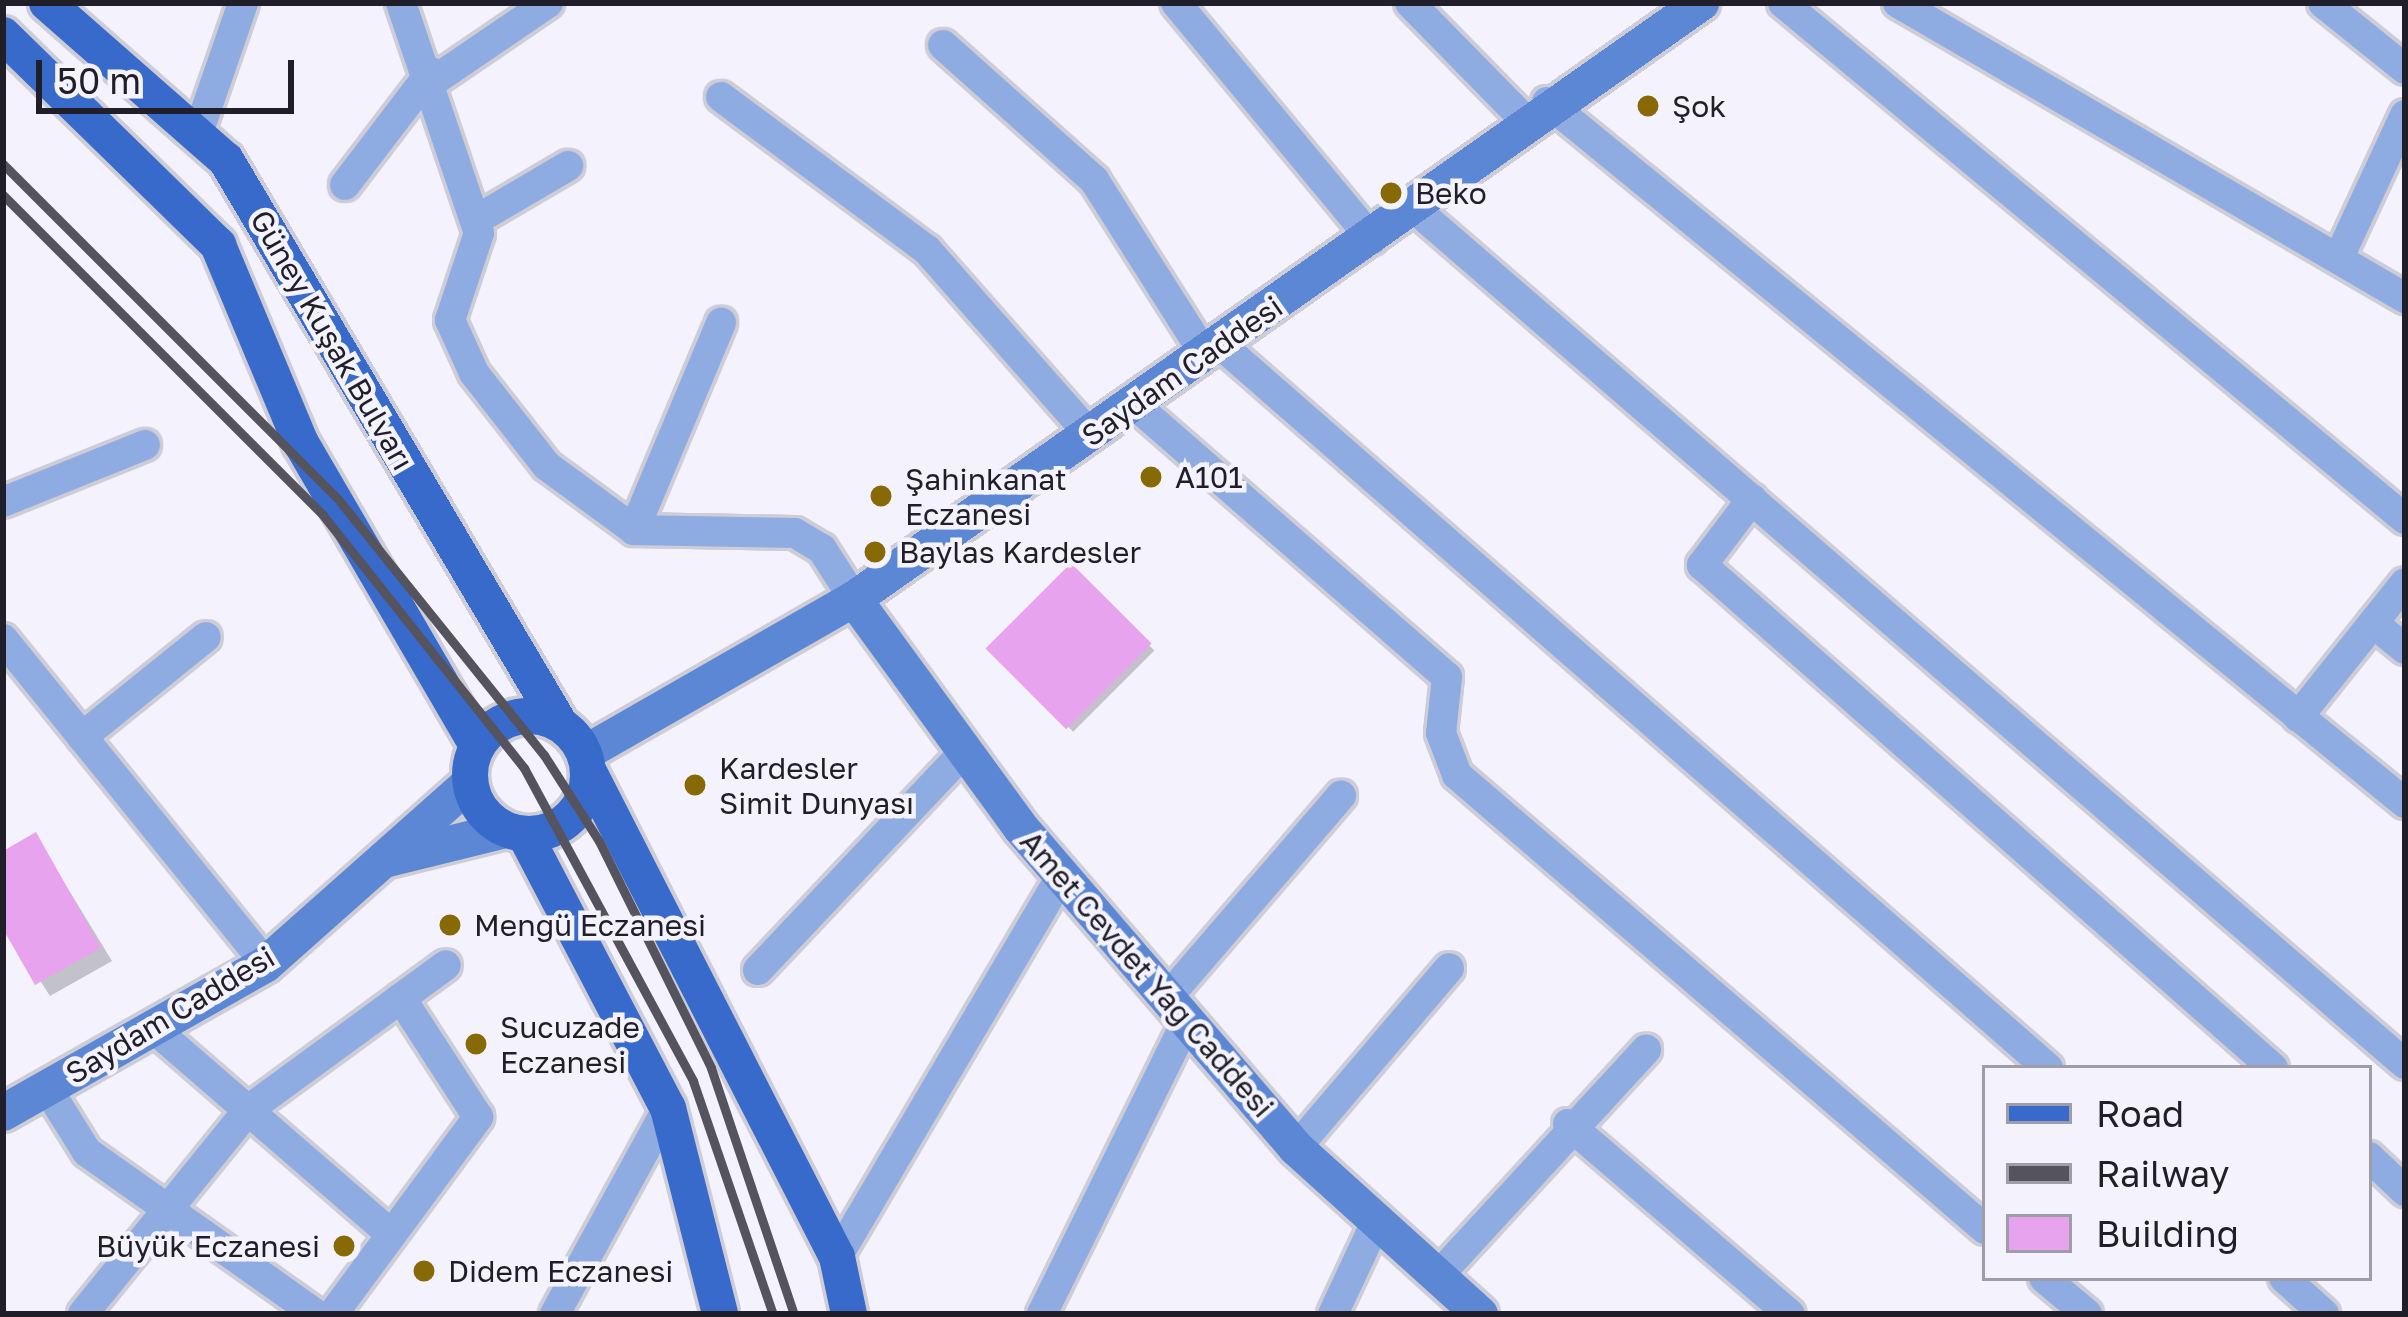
<!DOCTYPE html>
<meta charset="utf-8">
<style>
body{margin:0}
#map{position:relative;width:2408px;height:1317px;overflow:hidden;background:#f4f3fd;font-family:"Golos Text",sans-serif}
div>[style]{position:absolute}
.shadow>*{inset:0;background:#0003;transform-origin:0 0}
.building>*{inset:0;background:#e7a3ed;transform-origin:0 0}
.roads{filter:drop-shadow(3px 0 #cecdd7) drop-shadow(-3px 0 #cecdd7) drop-shadow(0 3px #cecdd7) drop-shadow(0 -3px #cecdd7)}
.minor>*{height:30px;margin:-15px;padding:0 15px;transform-origin:15px;border-radius:15px;background:#8eace1}
.secondary>*{height:36px;margin:-18px;padding:0 18px;transform-origin:18px;border-radius:18px;background:#5c87d4}
.primary>*{height:36px;margin:-18px;padding:0 18px;transform-origin:18px;border-radius:18px;background:#376aca}
.primary>.ring{margin:-18px;padding:0;box-sizing:content-box;background:none;border:36px solid #376aca;border-radius:50%}
.rail>*{height:9px;margin:-4.5px;padding:0 4.5px;transform-origin:4.5px;border-radius:4.5px;background:#55535d}
.dots>*{width:33px;height:33px;translate:-50% -50%;box-sizing:border-box;border:6px solid #f4f3fd;border-radius:50%}
span{translate:-50% -50%;white-space:nowrap;text-align:center;line-height:1.15;-webkit-text-stroke:9px #f4f3fd;paint-order:stroke}
.poi-label{font-size:30px;color:#201e28}
.left{translate:0 -50%;text-align:left}
.right{translate:-100% -50%;text-align:right}
.street-label{font-size:30px;color:#201e28}
.frame{position:absolute;inset:0;border:6px solid #201e28;pointer-events:none}
.legend{position:absolute;left:1982px;top:1065px;width:390px;height:216px;box-sizing:border-box;background:#f4f3fd;border:3px solid #9f9ea8;margin:0;padding:15px 21px;list-style:none;font-size:36px;color:#201e28}
.legend li{display:flex;align-items:center;gap:24px;height:60px}
.legend b{width:60px;border:3px solid #9f9ea8}
.scale{position:absolute;left:36px;top:60px;width:258px;height:54px;box-sizing:border-box;border:6px solid #201e28;border-top:0;padding-left:15px;font-size:36px;line-height:42px;white-space:nowrap;color:#201e28;-webkit-text-stroke:9px #f4f3fd;paint-order:stroke}
</style>
<div id="map">
<div class="shadow">
<i style="left:1071px;top:567px;width:118px;height:115px;rotate:45deg"></i>
<i style="clip-path:polygon(36px 836px,112px 961px,50px 996px,3px 923px,3px 854px)"></i>
</div>
<div class="building">
<i style="left:1071px;top:563px;width:114px;height:121px;rotate:45deg"></i>
<i style="clip-path:polygon(36px 832px,101px 948px,35px 985px,3px 929px,3px 851px)"></i>
</div>
<div class="roads">
<div class="minor">
<i style="left:401px;top:3px;width:243px;rotate:71.3deg"></i>
<i style="left:479px;top:233px;width:92px;rotate:108.4deg"></i>
<i style="left:450px;top:320px;width:58px;rotate:65.6deg"></i>
<i style="left:474px;top:373px;width:118px;rotate:51.9deg"></i>
<i style="left:547px;top:466px;width:108px;rotate:36.3deg"></i>
<i style="left:634px;top:530px;width:161px;rotate:1.1deg"></i>
<i style="left:795px;top:533px;width:31px;rotate:31deg"></i>
<i style="left:822px;top:549px;width:59px;rotate:57.4deg"></i>
<i style="left:1176px;top:3px;width:307px;rotate:50.3deg"></i>
<i style="left:1410px;top:3px;width:164px;rotate:45.5deg"></i>
<i style="left:1783px;top:3px;width:808px;rotate:39.68deg"></i>
<i style="left:1898px;top:3px;width:587px;rotate:30.19deg"></i>
<i style="left:2323px;top:3px;width:105px;rotate:38.8deg"></i>
<i style="left:943px;top:45px;width:203px;rotate:41.8deg"></i>
<i style="left:1094px;top:180px;width:207px;rotate:57.6deg"></i>
<i style="left:435px;top:80px;width:137px;rotate:-34.3deg"></i>
<i style="left:721px;top:97px;width:257px;rotate:36.6deg"></i>
<i style="left:927px;top:250px;width:247px;rotate:48.6deg"></i>
<i style="left:1547px;top:102px;width:1108px;rotate:39.25deg"></i>
<i style="left:198px;top:133px;width:138px;rotate:-70.9deg"></i>
<i style="left:345px;top:185px;width:142px;rotate:-52.7deg"></i>
<i style="left:1415px;top:209px;width:1308px;rotate:40.82deg"></i>
<i style="left:476px;top:220px;width:107px;rotate:-30.4deg"></i>
<i style="left:2341px;top:253px;width:152px;rotate:-65.1deg"></i>
<i style="left:1220px;top:344px;width:1100px;rotate:41.17deg"></i>
<i style="left:1134px;top:404px;width:415px;rotate:41.1deg"></i>
<i style="left:1447px;top:677px;width:56px;rotate:96.1deg"></i>
<i style="left:1441px;top:733px;width:45px;rotate:69.1deg"></i>
<i style="left:1457px;top:775px;width:696px;rotate:40.69deg"></i>
<i style="left:1752px;top:499px;width:83px;rotate:127.1deg"></i>
<i style="left:1702px;top:565px;width:761px;rotate:41.38deg"></i>
<i style="left:3px;top:502px;width:153px;rotate:-21.9deg"></i>
<i style="left:634px;top:530px;width:225px;rotate:-67.2deg"></i>
<i style="left:2373px;top:623px;width:41px;rotate:39.1deg"></i>
<i style="left:3px;top:639px;width:418px;rotate:51deg"></i>
<i style="left:2298px;top:717px;width:171px;rotate:-51.4deg"></i>
<i style="left:82px;top:737px;width:159px;rotate:-38.9deg"></i>
<i style="left:758px;top:970px;width:301px;rotate:-46.6deg"></i>
<i style="left:1167px;top:998px;width:267px;rotate:-49.3deg"></i>
<i style="left:153px;top:1028px;width:315px;rotate:40.9deg"></i>
<i style="left:47px;top:1088px;width:75px;rotate:58deg"></i>
<i style="left:87px;top:1152px;width:281px;rotate:35.3deg"></i>
<i style="left:1568px;top:1124px;width:292px;rotate:40.6deg"></i>
<i style="left:1296px;top:1148px;width:236px;rotate:-49.6deg"></i>
<i style="left:2369px;top:1157px;width:50px;rotate:43.4deg"></i>
<i style="left:837px;top:1257px;width:443px;rotate:-59.5deg"></i>
<i style="left:1437px;top:1277px;width:309px;rotate:-47.4deg"></i>
<i style="left:2044px;top:1278px;width:56px;rotate:39.9deg"></i>
<i style="left:2284px;top:1278px;width:54px;rotate:42deg"></i>
<i style="left:83px;top:1314px;width:262px;rotate:-51deg"></i>
<i style="left:248px;top:1110px;width:245px;rotate:-36.2deg"></i>
<i style="left:333px;top:1314px;width:245px;rotate:-53.6deg"></i>
<i style="left:478px;top:1117px;width:142px;rotate:-122.9deg"></i>
<i style="left:555px;top:1314px;width:235px;rotate:-61.3deg"></i>
<i style="left:1042px;top:1314px;width:327px;rotate:-63.7deg"></i>
<i style="left:1333px;top:1314px;width:102px;rotate:-64.9deg"></i>
</div>
<div class="secondary">
<i style="left:854px;top:599px;width:283px;rotate:53.9deg"></i>
<i style="left:1021px;top:828px;width:422px;rotate:49.3deg"></i>
<i style="left:1296px;top:1148px;width:248px;rotate:42.1deg"></i>
<i style="left:585px;top:753px;width:310px;rotate:-29.8deg"></i>
<i style="left:854px;top:599px;width:1036px;rotate:-35.13deg"></i>
<i style="left:388px;top:859px;width:121px;rotate:-13.9deg"></i>
<i style="left:3px;top:1113px;width:302px;rotate:-29.5deg"></i>
<i style="left:266px;top:964px;width:273px;rotate:-41.6deg"></i>
</div>
<div class="primary">
<i style="left:47px;top:3px;width:238px;rotate:41.3deg"></i>
<i style="left:226px;top:160px;width:655px;rotate:59.37deg"></i>
<i style="left:3px;top:35px;width:301px;rotate:44.3deg"></i>
<i style="left:218px;top:245px;width:215px;rotate:67.3deg"></i>
<i style="left:301px;top:443px;width:350px;rotate:59.8deg"></i>
<i class="ring" style="left:470px;top:716px;width:82px;height:82px"></i>
<i style="left:589px;top:772px;width:545px;rotate:62.92deg"></i>
<i style="left:837px;top:1257px;width:58px;rotate:78.1deg"></i>
<i style="left:525px;top:835px;width:308px;rotate:62.4deg"></i>
<i style="left:668px;top:1108px;width:212px;rotate:75.8deg"></i>
</div>
</div>
<div class="rail">
<i style="left:3px;top:164px;width:474px;rotate:45deg"></i>
<i style="left:338px;top:499px;width:329px;rotate:51.2deg"></i>
<i style="left:544px;top:755px;width:102px;rotate:57.4deg"></i>
<i style="left:599px;top:841px;width:253px;rotate:63.7deg"></i>
<i style="left:711px;top:1068px;width:260px;rotate:71.4deg"></i>
<i style="left:3px;top:195px;width:451px;rotate:45deg"></i>
<i style="left:322px;top:514px;width:325px;rotate:51.5deg"></i>
<i style="left:524px;top:768px;width:356px;rotate:61.6deg"></i>
<i style="left:693px;top:1081px;width:246px;rotate:71.1deg"></i>
</div>
<div class="dots">
<i style="left:1648px;top:106px;background:#876a06"></i>
<i style="left:1391px;top:193px;background:#876a06"></i>
<i style="left:1151px;top:477px;background:#876a06"></i>
<i style="left:881px;top:496px;background:#876a06"></i>
<i style="left:875px;top:552px;background:#876a06"></i>
<i style="left:695px;top:785px;background:#876a06"></i>
<i style="left:450px;top:925px;background:#876a06"></i>
<i style="left:476px;top:1044px;background:#876a06"></i>
<i style="left:344px;top:1246px;background:#876a06"></i>
<i style="left:424px;top:1271px;background:#876a06"></i>
</div>
<div class="poi-label">
<span class="left" style="left:1672px;top:106px">Şok</span>
<span class="left" style="left:1415px;top:193px">Beko</span>
<span class="left" style="left:1175px;top:477px">A101</span>
<span class="left" style="left:905px;top:496px">Şahinkanat<br>Eczanesi</span>
<span class="left" style="left:899px;top:552px">Baylas Kardesler</span>
<span class="left" style="left:719px;top:785px">Kardesler<br>Simit Dunyası</span>
<span class="left" style="left:474px;top:925px">Mengü Eczanesi</span>
<span class="left" style="left:500px;top:1044px">Sucuzade<br>Eczanesi</span>
<span class="right" style="left:320px;top:1246px">Büyük Eczanesi</span>
<span class="left" style="left:448px;top:1271px">Didem Eczanesi</span>
</div>
<div class="street-label">
<span style="left:332px;top:340px;rotate:60deg">Güney Kuşak Bulvarı</span>
<span style="left:1182px;top:371px;rotate:-35deg">Saydam Caddesi</span>
<span style="left:1147px;top:974px;rotate:49deg">Amet Cevdet Yağ Caddesi</span>
<span style="left:170px;top:1015px;rotate:-31deg">Saydam Caddesi</span>
</div>
<div class="frame"></div>
<ul class="legend">
<li><b style="height:15px;background:#376aca"></b>Road</li>
<li><b style="height:15px;background:#55535d"></b>Railway</li>
<li><b style="height:33px;background:#e7a3ed"></b>Building</li>
</ul>
<div class="scale">50 m</div>
</div>
